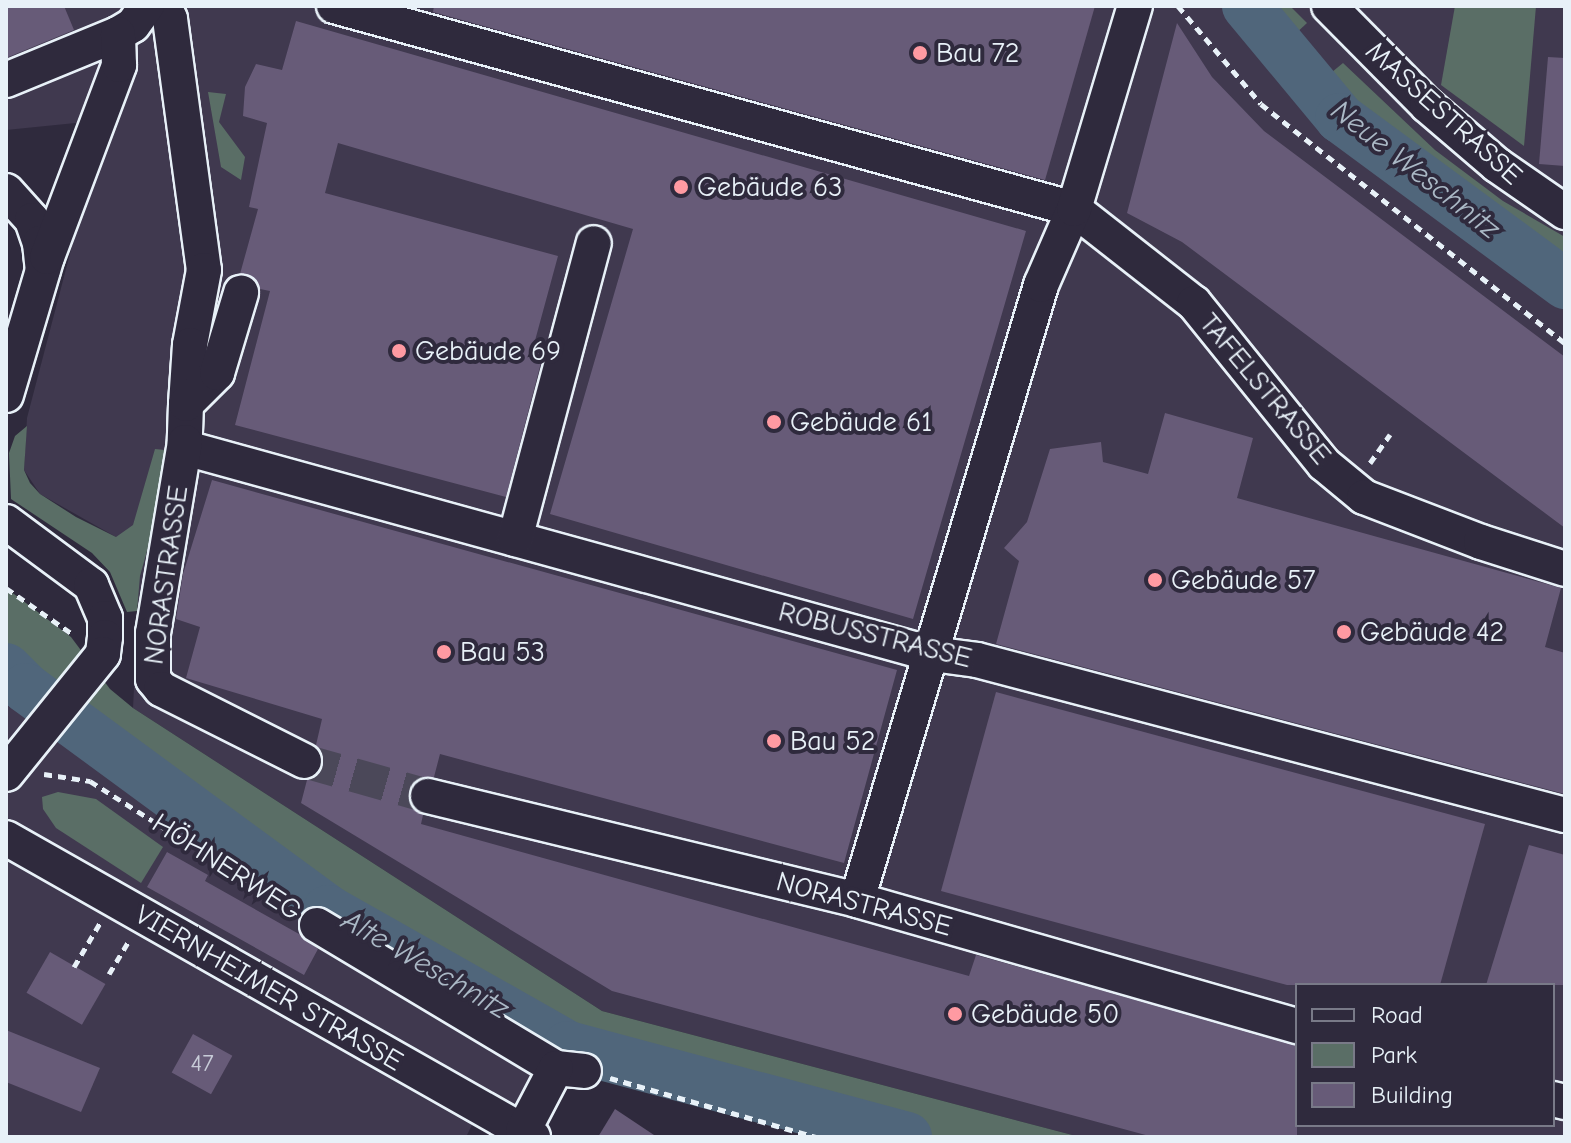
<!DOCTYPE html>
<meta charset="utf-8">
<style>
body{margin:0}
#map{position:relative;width:1571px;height:1143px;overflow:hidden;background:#2f2a3d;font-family:"Comic Neue",sans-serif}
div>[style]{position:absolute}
.built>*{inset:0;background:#40394f}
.green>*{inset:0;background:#5a6e66}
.river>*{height:50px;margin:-25px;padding:0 25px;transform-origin:25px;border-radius:25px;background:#50667b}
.building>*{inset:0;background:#675b78;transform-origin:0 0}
.minor-tunnel>*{height:34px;margin-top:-17px;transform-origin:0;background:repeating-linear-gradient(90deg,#4b4859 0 34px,transparent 0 51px)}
.path>*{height:5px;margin-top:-2.5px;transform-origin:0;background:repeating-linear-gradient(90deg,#e8f1f8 0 8px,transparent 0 14px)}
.roads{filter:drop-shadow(2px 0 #e8f1f8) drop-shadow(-2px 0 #e8f1f8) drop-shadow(0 2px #e8f1f8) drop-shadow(0 -2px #e8f1f8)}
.minor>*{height:34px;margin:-17px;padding:0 17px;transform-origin:17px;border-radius:17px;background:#2f2a3d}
.dots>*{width:22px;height:22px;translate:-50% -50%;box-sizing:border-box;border:4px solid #2f2a3d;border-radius:50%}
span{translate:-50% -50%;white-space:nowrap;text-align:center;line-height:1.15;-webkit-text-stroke:8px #2f2a3d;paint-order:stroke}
.number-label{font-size:24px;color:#c8ccd8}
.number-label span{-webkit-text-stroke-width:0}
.poi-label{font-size:28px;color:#e8f1f8}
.left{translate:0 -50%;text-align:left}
.street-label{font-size:28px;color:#e8f1f8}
.water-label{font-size:30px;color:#abb9c6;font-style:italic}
.frame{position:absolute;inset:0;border:8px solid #e8f1f8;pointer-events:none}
.legend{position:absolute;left:1295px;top:983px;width:260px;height:144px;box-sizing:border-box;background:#2f2a3d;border:2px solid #797a88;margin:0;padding:10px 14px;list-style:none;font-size:24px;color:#e8f1f8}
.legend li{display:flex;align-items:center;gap:16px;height:40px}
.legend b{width:40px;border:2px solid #797a88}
</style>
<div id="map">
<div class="built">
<i style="clip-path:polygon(evenodd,6px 6px,1565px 6px,1565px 1137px,1080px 1137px,602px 1011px,133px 708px,138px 606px,116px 537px,40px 494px,24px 470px,27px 418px,105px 120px,6px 130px,6px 6px,1297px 985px,1553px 985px,1553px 1125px,1297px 1125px,1297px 985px)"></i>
<i style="clip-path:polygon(6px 694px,123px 784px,576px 1059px,543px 1114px,479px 1111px,466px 1137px,6px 1137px)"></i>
</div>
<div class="green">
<i style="clip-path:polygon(1260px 6px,1290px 6px,1307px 23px,1292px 37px)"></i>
<i style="clip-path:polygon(1455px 6px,1536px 6px,1524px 146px,1441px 85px)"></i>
<i style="clip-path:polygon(1343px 63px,1435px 150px,1503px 201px,1565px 237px,1565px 269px,1419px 164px,1326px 77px)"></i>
<i style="clip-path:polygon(208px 92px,226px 94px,219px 122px,245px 157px,241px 180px,221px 167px)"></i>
<i style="clip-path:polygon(27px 426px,24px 470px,30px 483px,40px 494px,76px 517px,116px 537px,133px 525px,155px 449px,175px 451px,140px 576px,137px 611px,127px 612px,110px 572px,92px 553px,11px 499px,9px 453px,15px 436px)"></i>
<i style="clip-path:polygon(6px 588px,71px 637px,110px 689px,133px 708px,602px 1011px,1080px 1137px,850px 1137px,576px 1059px,123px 784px,6px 694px)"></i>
<i style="clip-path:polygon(58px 792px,96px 799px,163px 847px,141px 883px,56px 828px,43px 809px,42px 797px)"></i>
</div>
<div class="river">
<i style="left:1247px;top:6px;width:146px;rotate:50.3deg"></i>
<i style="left:1340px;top:118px;width:280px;rotate:36.4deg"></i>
<i style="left:6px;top:668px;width:28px;rotate:45deg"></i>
<i style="left:26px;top:688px;width:375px;rotate:36.3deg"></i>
<i style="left:328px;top:910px;width:276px;rotate:29.5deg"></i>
<i style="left:568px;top:1046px;width:351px;rotate:15deg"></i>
</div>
<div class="building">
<i style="clip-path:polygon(6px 6px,64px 6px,74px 30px,6px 58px)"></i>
<i style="clip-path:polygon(434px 6px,1095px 6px,1045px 180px,433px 12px)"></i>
<i style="clip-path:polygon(296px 21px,1026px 231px,913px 619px,550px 514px,633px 229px,338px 143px,325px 193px,558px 256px,533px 348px,544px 351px,506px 497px,235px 425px,270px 291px,260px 289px,247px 274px,240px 274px,258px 209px,249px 207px,267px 123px,243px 116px,245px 87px,256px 64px,282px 70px)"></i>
<i style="clip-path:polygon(1177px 23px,1212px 77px,1264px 131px,1565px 357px,1565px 528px,1182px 242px,1127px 213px)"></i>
<i style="clip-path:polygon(1548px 57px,1565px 58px,1565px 166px,1539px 164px)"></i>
<i style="clip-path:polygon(1165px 413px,1253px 438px,1237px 498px,1561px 588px,1545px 647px,1565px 653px,1565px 794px,996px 644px,1019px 561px,1004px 548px,1027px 522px,1050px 449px,1101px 442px,1103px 462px,1148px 474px)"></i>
<i style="clip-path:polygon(212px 480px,897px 670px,844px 863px,440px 754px,434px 777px,414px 782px,409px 801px,423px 815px,421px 824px,969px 976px,976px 955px,1297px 1045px,1297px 1137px,1153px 1137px,612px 991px,301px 803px,307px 780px,322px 769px,324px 759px,316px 745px,322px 719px,186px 678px,200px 627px,176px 619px,183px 574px)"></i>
<i style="clip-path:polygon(996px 692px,1485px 824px,1440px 985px,1287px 985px,941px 891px)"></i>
<i style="clip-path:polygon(1529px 845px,1565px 855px,1565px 985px,1486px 985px)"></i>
<i style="clip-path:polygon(167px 852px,208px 875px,205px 881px,299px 934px,318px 949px,304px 975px,147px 887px)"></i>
<i style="left:50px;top:952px;width:64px;height:47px;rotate:30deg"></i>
<i style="clip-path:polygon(6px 1030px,100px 1068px,81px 1112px,6px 1082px)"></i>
<i style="left:193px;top:1034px;width:45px;height:44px;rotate:29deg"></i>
<i style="clip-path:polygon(615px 1109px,657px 1137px,598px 1137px)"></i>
</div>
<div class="minor-tunnel">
<i style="left:304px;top:761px;width:129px;rotate:15.8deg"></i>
</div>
<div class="path">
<i style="left:1178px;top:6px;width:128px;rotate:49.7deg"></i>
<i style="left:1261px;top:104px;width:387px;rotate:38.2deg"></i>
<i style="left:1370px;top:463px;width:35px;rotate:-55deg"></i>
<i style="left:6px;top:588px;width:83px;rotate:34.7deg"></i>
<i style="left:44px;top:774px;width:47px;rotate:8.7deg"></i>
<i style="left:90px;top:781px;width:239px;rotate:32.4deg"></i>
<i style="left:74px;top:967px;width:51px;rotate:-59.4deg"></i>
<i style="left:109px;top:974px;width:39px;rotate:-59deg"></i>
<i style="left:610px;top:1078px;width:214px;rotate:16deg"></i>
</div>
<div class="roads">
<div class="minor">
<i style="left:164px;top:6px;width:14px;rotate:65deg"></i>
<i style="left:170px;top:19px;width:253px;rotate:82.3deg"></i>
<i style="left:204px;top:270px;width:76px;rotate:100.6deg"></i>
<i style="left:190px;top:345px;width:59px;rotate:93.9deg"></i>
<i style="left:186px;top:404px;width:38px;rotate:92deg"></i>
<i style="left:185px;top:442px;width:11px;rotate:45deg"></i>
<i style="left:193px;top:450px;width:767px;rotate:15.43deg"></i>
<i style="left:932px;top:654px;width:45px;rotate:7.6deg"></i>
<i style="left:977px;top:660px;width:608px;rotate:14.77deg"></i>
<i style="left:334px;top:6px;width:767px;rotate:15.34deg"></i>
<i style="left:1074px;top:209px;width:152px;rotate:38.1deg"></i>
<i style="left:1194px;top:303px;width:207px;rotate:51.1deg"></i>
<i style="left:1324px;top:464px;width:52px;rotate:39.5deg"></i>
<i style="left:1364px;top:497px;width:125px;rotate:21deg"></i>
<i style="left:1481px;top:542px;width:88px;rotate:17.8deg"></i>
<i style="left:1329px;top:6px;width:139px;rotate:45.3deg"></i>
<i style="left:1427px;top:105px;width:92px;rotate:40.6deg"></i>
<i style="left:1497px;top:165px;width:83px;rotate:34.7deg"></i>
<i style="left:6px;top:80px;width:121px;rotate:-22.3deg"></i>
<i style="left:118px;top:34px;width:17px;rotate:-31deg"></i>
<i style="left:133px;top:25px;width:24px;rotate:-54deg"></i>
<i style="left:6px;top:191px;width:39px;rotate:48deg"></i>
<i style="left:32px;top:220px;width:24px;rotate:71deg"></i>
<i style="left:40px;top:243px;width:27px;rotate:84deg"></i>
<i style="left:6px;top:395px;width:144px;rotate:-73.5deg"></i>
<i style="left:47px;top:257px;width:205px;rotate:-69.4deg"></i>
<i style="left:119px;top:65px;width:31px;rotate:-92deg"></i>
<i style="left:186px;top:404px;width:44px;rotate:-45deg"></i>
<i style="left:217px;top:373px;width:84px;rotate:-73.3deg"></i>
<i style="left:185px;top:442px;width:194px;rotate:99.5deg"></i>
<i style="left:153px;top:633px;width:46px;rotate:90deg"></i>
<i style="left:153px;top:679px;width:13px;rotate:51deg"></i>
<i style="left:161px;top:689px;width:160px;rotate:26.7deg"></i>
<i style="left:6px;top:522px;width:106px;rotate:36.5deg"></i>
<i style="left:91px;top:585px;width:36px;rotate:67deg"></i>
<i style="left:105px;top:618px;width:19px;rotate:90deg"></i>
<i style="left:105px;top:637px;width:17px;rotate:97deg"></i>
<i style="left:103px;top:654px;width:154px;rotate:128.9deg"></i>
<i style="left:515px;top:539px;width:306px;rotate:-75.1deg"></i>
<i style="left:428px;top:796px;width:441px;rotate:13.6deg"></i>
<i style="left:857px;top:900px;width:458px;rotate:16deg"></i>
<i style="left:6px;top:838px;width:606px;rotate:29.57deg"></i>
<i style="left:857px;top:900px;width:642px;rotate:-73.34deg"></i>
<i style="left:1041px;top:285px;width:83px;rotate:-66.5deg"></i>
<i style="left:1074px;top:209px;width:212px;rotate:-73.3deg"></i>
<i style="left:317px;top:925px;width:279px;rotate:30.9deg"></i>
<i style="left:556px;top:1068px;width:28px;rotate:6deg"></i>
<i style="left:1553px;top:1099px;width:12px;rotate:14deg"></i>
<i style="left:523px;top:1131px;width:71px;rotate:-62.4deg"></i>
</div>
</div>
<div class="dots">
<i style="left:920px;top:53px;background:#ff9aa2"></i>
<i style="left:681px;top:187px;background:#ff9aa2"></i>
<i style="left:399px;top:351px;background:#ff9aa2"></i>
<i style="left:774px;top:422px;background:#ff9aa2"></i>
<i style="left:1155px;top:580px;background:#ff9aa2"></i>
<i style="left:1344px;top:632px;background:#ff9aa2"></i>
<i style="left:444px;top:652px;background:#ff9aa2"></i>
<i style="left:774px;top:741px;background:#ff9aa2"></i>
<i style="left:955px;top:1014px;background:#ff9aa2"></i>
</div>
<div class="number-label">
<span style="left:202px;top:1064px">47</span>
</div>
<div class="poi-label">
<span class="left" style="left:936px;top:53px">Bau 72</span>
<span class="left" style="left:697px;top:187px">Gebäude 63</span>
<span class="left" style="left:415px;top:351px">Gebäude 69</span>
<span class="left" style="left:790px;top:422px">Gebäude 61</span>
<span class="left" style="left:1171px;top:580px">Gebäude 57</span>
<span class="left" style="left:1360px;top:632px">Gebäude 42</span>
<span class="left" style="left:460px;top:652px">Bau 53</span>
<span class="left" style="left:790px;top:741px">Bau 52</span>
<span class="left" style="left:971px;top:1014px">Gebäude 50</span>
</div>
<div class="street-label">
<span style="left:1444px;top:113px;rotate:42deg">MASSESTRASSE</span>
<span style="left:1265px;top:389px;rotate:50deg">TAFELSTRASSE</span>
<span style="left:166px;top:575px;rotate:-82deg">NORASTRASSE</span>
<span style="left:875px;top:635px;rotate:14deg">ROBUSSTRASSE</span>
<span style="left:227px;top:867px;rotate:33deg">HÖHNERWEG</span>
<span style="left:864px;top:904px;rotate:15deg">NORASTRASSE</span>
<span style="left:269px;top:988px;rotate:30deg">VIERNHEIMER STRASSE</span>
</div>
<div class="water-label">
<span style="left:1415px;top:170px;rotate:38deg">Neue Weschnitz</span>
<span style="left:425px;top:965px;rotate:30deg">Alte Weschnitz</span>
</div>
<div class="frame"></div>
<ul class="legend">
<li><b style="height:10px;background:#2f2a3d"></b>Road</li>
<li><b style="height:22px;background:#5a6e66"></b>Park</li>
<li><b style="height:22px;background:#675b78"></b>Building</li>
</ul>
</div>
